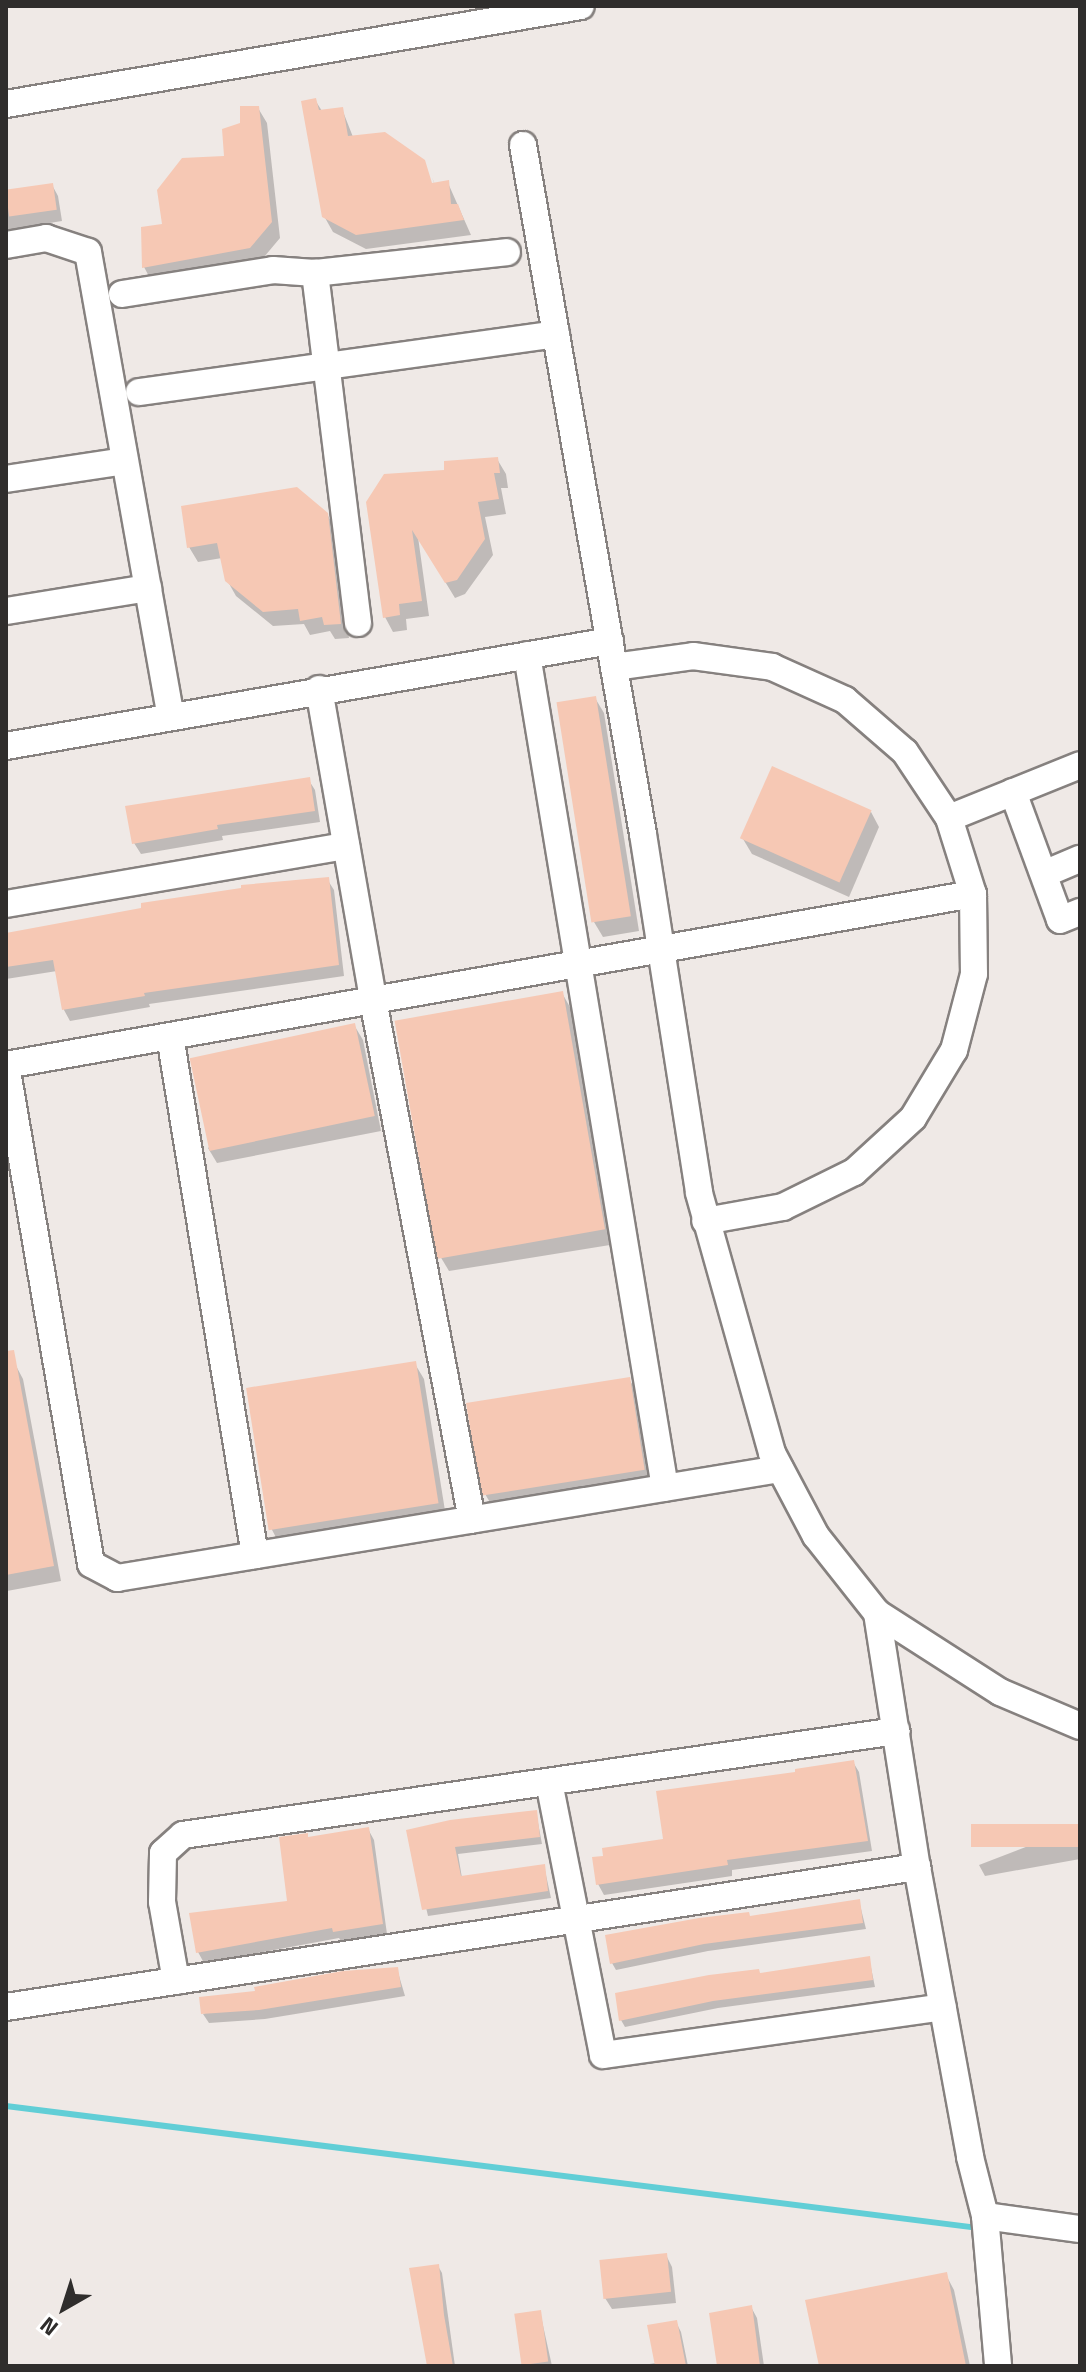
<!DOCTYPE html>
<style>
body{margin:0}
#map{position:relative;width:1086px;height:2372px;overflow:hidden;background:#efe9e6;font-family:"Titillium Web",sans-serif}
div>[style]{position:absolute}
.shadow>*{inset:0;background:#0003}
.stream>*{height:6px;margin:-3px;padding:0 3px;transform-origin:3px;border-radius:3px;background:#61ced6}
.building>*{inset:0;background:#f6c8b4;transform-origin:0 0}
.roads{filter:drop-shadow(2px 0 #86817f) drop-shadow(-2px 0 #86817f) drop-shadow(0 2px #86817f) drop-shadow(0 -2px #86817f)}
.minor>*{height:26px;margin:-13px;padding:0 13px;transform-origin:13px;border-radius:13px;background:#fff}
span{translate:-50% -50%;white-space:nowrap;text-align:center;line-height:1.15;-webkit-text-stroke:6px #fff;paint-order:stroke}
.frame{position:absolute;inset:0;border:8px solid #2f2d2c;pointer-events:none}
.north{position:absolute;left:24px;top:2268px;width:80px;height:80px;-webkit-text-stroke:6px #fff;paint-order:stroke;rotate:219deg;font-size:22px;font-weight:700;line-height:32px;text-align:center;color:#2f2d2c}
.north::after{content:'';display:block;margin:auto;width:28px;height:36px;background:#2f2d2c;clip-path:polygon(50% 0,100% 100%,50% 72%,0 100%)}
</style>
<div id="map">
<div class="shadow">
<i style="clip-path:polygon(315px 100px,322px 111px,342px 109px,353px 137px,423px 162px,433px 193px,437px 192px,432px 177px,435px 185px,448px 183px,471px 235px,366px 249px,333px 232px,324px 216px)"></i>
<i style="clip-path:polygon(258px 108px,267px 123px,280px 238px,259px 263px,152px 282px,144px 267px,165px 226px,227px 158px)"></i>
<i style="clip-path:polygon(52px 185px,58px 196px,62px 221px,6px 230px,6px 193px)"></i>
<i style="clip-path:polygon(497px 459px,506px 474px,508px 488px,501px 488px,506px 514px,485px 517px,493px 555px,465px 594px,455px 598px,418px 537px,429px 616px,406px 619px,407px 630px,393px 632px,385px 617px,368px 502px,446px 472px)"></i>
<i style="clip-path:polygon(327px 514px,336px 530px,349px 638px,335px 639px,330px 631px,310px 635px,304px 624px,273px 626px,236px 596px,227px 580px,222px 558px,198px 562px,189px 547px)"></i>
<i style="clip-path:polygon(595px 698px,604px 713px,639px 931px,603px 937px,594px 922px,559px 704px)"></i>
<i style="clip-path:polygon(308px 779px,315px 790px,320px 822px,222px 836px,223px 840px,141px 854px,134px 843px)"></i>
<i style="clip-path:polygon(871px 812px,879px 827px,849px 897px,752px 854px,743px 839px)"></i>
<i style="clip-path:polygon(327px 879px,334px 890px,344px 976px,149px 1004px,150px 1007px,70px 1021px,64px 1010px,57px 971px,6px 979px,6px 936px,243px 890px)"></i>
<i style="clip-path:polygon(562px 993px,571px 1009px,610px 1245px,449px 1271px,440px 1256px)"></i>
<i style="clip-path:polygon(354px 1025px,363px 1040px,381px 1131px,217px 1163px,208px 1148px)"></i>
<i style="clip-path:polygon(15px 1364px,23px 1379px,61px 1581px,7px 1591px,6px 1366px)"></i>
<i style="clip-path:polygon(415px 1364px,424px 1379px,446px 1517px,279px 1543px,271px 1528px)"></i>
<i style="clip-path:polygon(629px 1379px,638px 1394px,653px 1484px,494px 1509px,485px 1494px)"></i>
<i style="clip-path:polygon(853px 1762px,859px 1772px,872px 1851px,732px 1870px,732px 1876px,604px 1895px,598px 1884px,797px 1774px)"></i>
<i style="clip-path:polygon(536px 1812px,542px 1844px,458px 1854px,462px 1878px,544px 1866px,551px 1898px,428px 1916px,408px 1831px)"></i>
<i style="clip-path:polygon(1080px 1826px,1080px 1859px,985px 1876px,979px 1865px)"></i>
<i style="clip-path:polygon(368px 1829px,374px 1840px,387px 1934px,341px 1941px,339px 1938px,204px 1963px,198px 1952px,289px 1902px,309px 1839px)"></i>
<i style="clip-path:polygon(859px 1901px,866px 1929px,708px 1951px,616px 1970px,612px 1963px)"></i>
<i style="clip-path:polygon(869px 1958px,875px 1987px,718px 2008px,625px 2027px,621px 2020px,760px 1975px)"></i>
<i style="clip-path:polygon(397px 1969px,405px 1996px,265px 2019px,209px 2023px,203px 2014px,257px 1992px)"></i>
<i style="clip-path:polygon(666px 2255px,672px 2267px,676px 2303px,612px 2309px,605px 2298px)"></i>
<i style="clip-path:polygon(438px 2266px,442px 2273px,455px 2366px,428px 2366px)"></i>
<i style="clip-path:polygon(946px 2275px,954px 2290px,970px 2366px,882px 2366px)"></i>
<i style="clip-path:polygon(751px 2307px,757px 2318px,764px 2366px,719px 2366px)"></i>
<i style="clip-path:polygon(540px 2312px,552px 2366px,524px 2366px,516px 2315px)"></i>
<i style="clip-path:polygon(676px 2322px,681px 2332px,688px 2366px,636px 2366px,656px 2363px)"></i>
</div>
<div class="stream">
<i style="left:6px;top:2106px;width:981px;rotate:7.15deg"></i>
</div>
<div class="building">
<i style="clip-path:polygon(316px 98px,319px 110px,343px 107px,348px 136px,385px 132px,425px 160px,432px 183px,449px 180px,451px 204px,458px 204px,464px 220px,356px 235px,322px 217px,301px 101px)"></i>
<i style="clip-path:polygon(240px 106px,259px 106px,272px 222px,250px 248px,142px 268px,141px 227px,162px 224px,157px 190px,182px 158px,224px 156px,222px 129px,240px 123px)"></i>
<i style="left:53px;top:183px;width:27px;height:48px;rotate:82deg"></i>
<i style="clip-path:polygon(498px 457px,500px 473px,494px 473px,499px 499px,478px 502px,485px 539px,457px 580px,445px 583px,412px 530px,422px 601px,399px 604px,400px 615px,383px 618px,366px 502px,384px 474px,444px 470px,444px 461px)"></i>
<i style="clip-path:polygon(297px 487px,328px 513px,341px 624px,324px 625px,322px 617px,300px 621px,298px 609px,263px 612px,225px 581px,217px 543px,187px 548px,181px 506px)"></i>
<i style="left:596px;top:696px;width:223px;height:40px;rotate:81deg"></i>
<i style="left:772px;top:766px;width:109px;height:79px;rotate:24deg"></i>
<i style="clip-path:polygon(310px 777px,315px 811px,217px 825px,218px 829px,132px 844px,125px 806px)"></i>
<i style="clip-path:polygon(329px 877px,339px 965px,144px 993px,145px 996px,62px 1010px,53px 960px,6px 967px,6px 933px,141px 908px,141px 903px,241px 888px,241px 885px)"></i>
<i style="left:563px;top:991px;width:242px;height:171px;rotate:80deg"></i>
<i style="left:355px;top:1023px;width:95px;height:169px;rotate:78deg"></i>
<i style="clip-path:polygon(14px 1350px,54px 1566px,6px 1575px,6px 1351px)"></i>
<i style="left:416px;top:1361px;width:144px;height:172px;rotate:81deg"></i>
<i style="left:630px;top:1377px;width:94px;height:166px;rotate:81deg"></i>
<i style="clip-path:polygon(854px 1760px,868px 1841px,727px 1860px,728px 1865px,596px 1885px,592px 1857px,603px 1856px,602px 1848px,663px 1839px,656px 1791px,795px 1772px,795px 1769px)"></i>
<i style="clip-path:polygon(537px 1810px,540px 1837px,455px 1847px,461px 1876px,545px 1864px,548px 1891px,422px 1910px,406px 1830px,450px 1820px)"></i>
<i style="left:1080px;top:1824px;width:23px;height:109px;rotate:90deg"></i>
<i style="clip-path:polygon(369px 1827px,383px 1924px,333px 1932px,332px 1928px,196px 1953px,189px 1913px,287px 1901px,279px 1837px,308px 1833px,308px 1837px)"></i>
<i style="clip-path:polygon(860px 1899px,863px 1923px,704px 1944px,610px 1964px,605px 1935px,699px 1918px,749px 1912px,750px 1916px)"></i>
<i style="clip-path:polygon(870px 1956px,873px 1980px,713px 2001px,619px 2021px,615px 1993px,709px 1975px,759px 1969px,760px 1973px)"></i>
<i style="clip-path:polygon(398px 1967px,401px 1987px,259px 2010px,201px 2014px,199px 1997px,255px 1991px,254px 1987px,343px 1971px)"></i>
<i style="left:667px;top:2253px;width:39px;height:68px;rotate:84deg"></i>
<i style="clip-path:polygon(439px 2264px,444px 2315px,453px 2366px,427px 2366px,409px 2268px)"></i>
<i style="clip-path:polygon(947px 2272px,966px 2366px,819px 2366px,805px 2300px)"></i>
<i style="clip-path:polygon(752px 2305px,760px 2366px,717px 2366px,709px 2313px)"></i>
<i style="left:541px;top:2310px;width:52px;height:27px;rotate:82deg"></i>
<i style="clip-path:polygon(677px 2320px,686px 2366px,655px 2366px,647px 2325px)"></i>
</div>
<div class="roads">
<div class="minor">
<i style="left:6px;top:104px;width:583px;rotate:-9.67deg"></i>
<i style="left:523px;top:145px;width:699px;rotate:80.12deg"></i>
<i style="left:643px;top:834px;width:363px;rotate:81.1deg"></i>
<i style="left:699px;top:1193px;width:270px;rotate:74.3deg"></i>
<i style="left:772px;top:1453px;width:94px;rotate:62.1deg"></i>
<i style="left:816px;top:1536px;width:98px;rotate:51.6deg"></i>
<i style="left:877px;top:1613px;width:146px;rotate:32.7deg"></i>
<i style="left:1000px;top:1692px;width:87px;rotate:23deg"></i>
<i style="left:6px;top:245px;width:41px;rotate:-9.9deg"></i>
<i style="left:46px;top:238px;width:44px;rotate:18.4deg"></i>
<i style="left:88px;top:252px;width:472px;rotate:79.9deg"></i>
<i style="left:122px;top:294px;width:153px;rotate:-9deg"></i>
<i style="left:273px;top:270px;width:42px;rotate:4.1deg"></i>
<i style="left:139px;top:392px;width:421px;rotate:-7.9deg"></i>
<i style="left:6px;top:479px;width:120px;rotate:-8.6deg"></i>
<i style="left:6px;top:611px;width:144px;rotate:-9.2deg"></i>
<i style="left:358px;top:623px;width:353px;rotate:-97deg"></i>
<i style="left:315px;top:273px;width:193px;rotate:-6.2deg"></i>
<i style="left:527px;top:655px;width:844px;rotate:80.59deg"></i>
<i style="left:614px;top:667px;width:80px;rotate:-7.9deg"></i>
<i style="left:693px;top:656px;width:80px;rotate:7.9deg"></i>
<i style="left:772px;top:667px;width:80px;rotate:24.3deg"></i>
<i style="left:845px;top:700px;width:79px;rotate:40.9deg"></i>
<i style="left:905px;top:752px;width:79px;rotate:56.3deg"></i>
<i style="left:949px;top:818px;width:80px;rotate:72.5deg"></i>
<i style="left:973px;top:894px;width:80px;rotate:89.3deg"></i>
<i style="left:974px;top:974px;width:79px;rotate:104.7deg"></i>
<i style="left:954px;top:1050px;width:79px;rotate:121.1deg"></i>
<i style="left:913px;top:1118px;width:80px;rotate:137.5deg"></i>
<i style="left:854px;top:1172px;width:79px;rotate:153.8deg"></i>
<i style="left:783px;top:1207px;width:79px;rotate:169.8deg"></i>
<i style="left:319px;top:689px;width:316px;rotate:80.1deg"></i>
<i style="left:373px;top:1000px;width:529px;rotate:79.22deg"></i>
<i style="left:6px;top:746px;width:613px;rotate:-9.86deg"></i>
<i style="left:1013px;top:792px;width:136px;rotate:69.8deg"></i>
<i style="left:1060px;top:920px;width:22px;rotate:-22deg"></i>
<i style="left:949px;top:818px;width:141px;rotate:-22deg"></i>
<i style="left:1044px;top:874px;width:39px;rotate:-23deg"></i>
<i style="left:6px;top:904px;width:345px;rotate:-9.7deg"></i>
<i style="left:170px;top:1036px;width:526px;rotate:80.7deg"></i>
<i style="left:6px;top:1065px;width:506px;rotate:80.33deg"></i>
<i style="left:91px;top:1564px;width:30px;rotate:28deg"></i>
<i style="left:117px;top:1578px;width:672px;rotate:-9.34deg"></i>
<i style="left:6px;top:1065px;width:982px;rotate:-10.03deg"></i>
<i style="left:877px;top:1613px;width:257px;rotate:81.1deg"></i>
<i style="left:917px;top:1867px;width:295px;rotate:79.6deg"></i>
<i style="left:970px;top:2157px;width:61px;rotate:75.7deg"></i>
<i style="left:985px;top:2216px;width:151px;rotate:85deg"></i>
<i style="left:549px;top:1782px;width:278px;rotate:78.8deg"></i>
<i style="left:603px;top:2055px;width:343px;rotate:-8deg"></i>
<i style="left:176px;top:1981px;width:80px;rotate:-100deg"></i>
<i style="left:162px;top:1902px;width:49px;rotate:-88.8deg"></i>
<i style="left:163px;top:1853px;width:27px;rotate:-42deg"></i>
<i style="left:183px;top:1835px;width:721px;rotate:-8.3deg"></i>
<i style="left:6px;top:2007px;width:922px;rotate:-8.74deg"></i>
<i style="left:985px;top:2216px;width:96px;rotate:7.8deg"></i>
</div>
</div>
<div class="frame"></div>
<div class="north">N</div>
</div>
